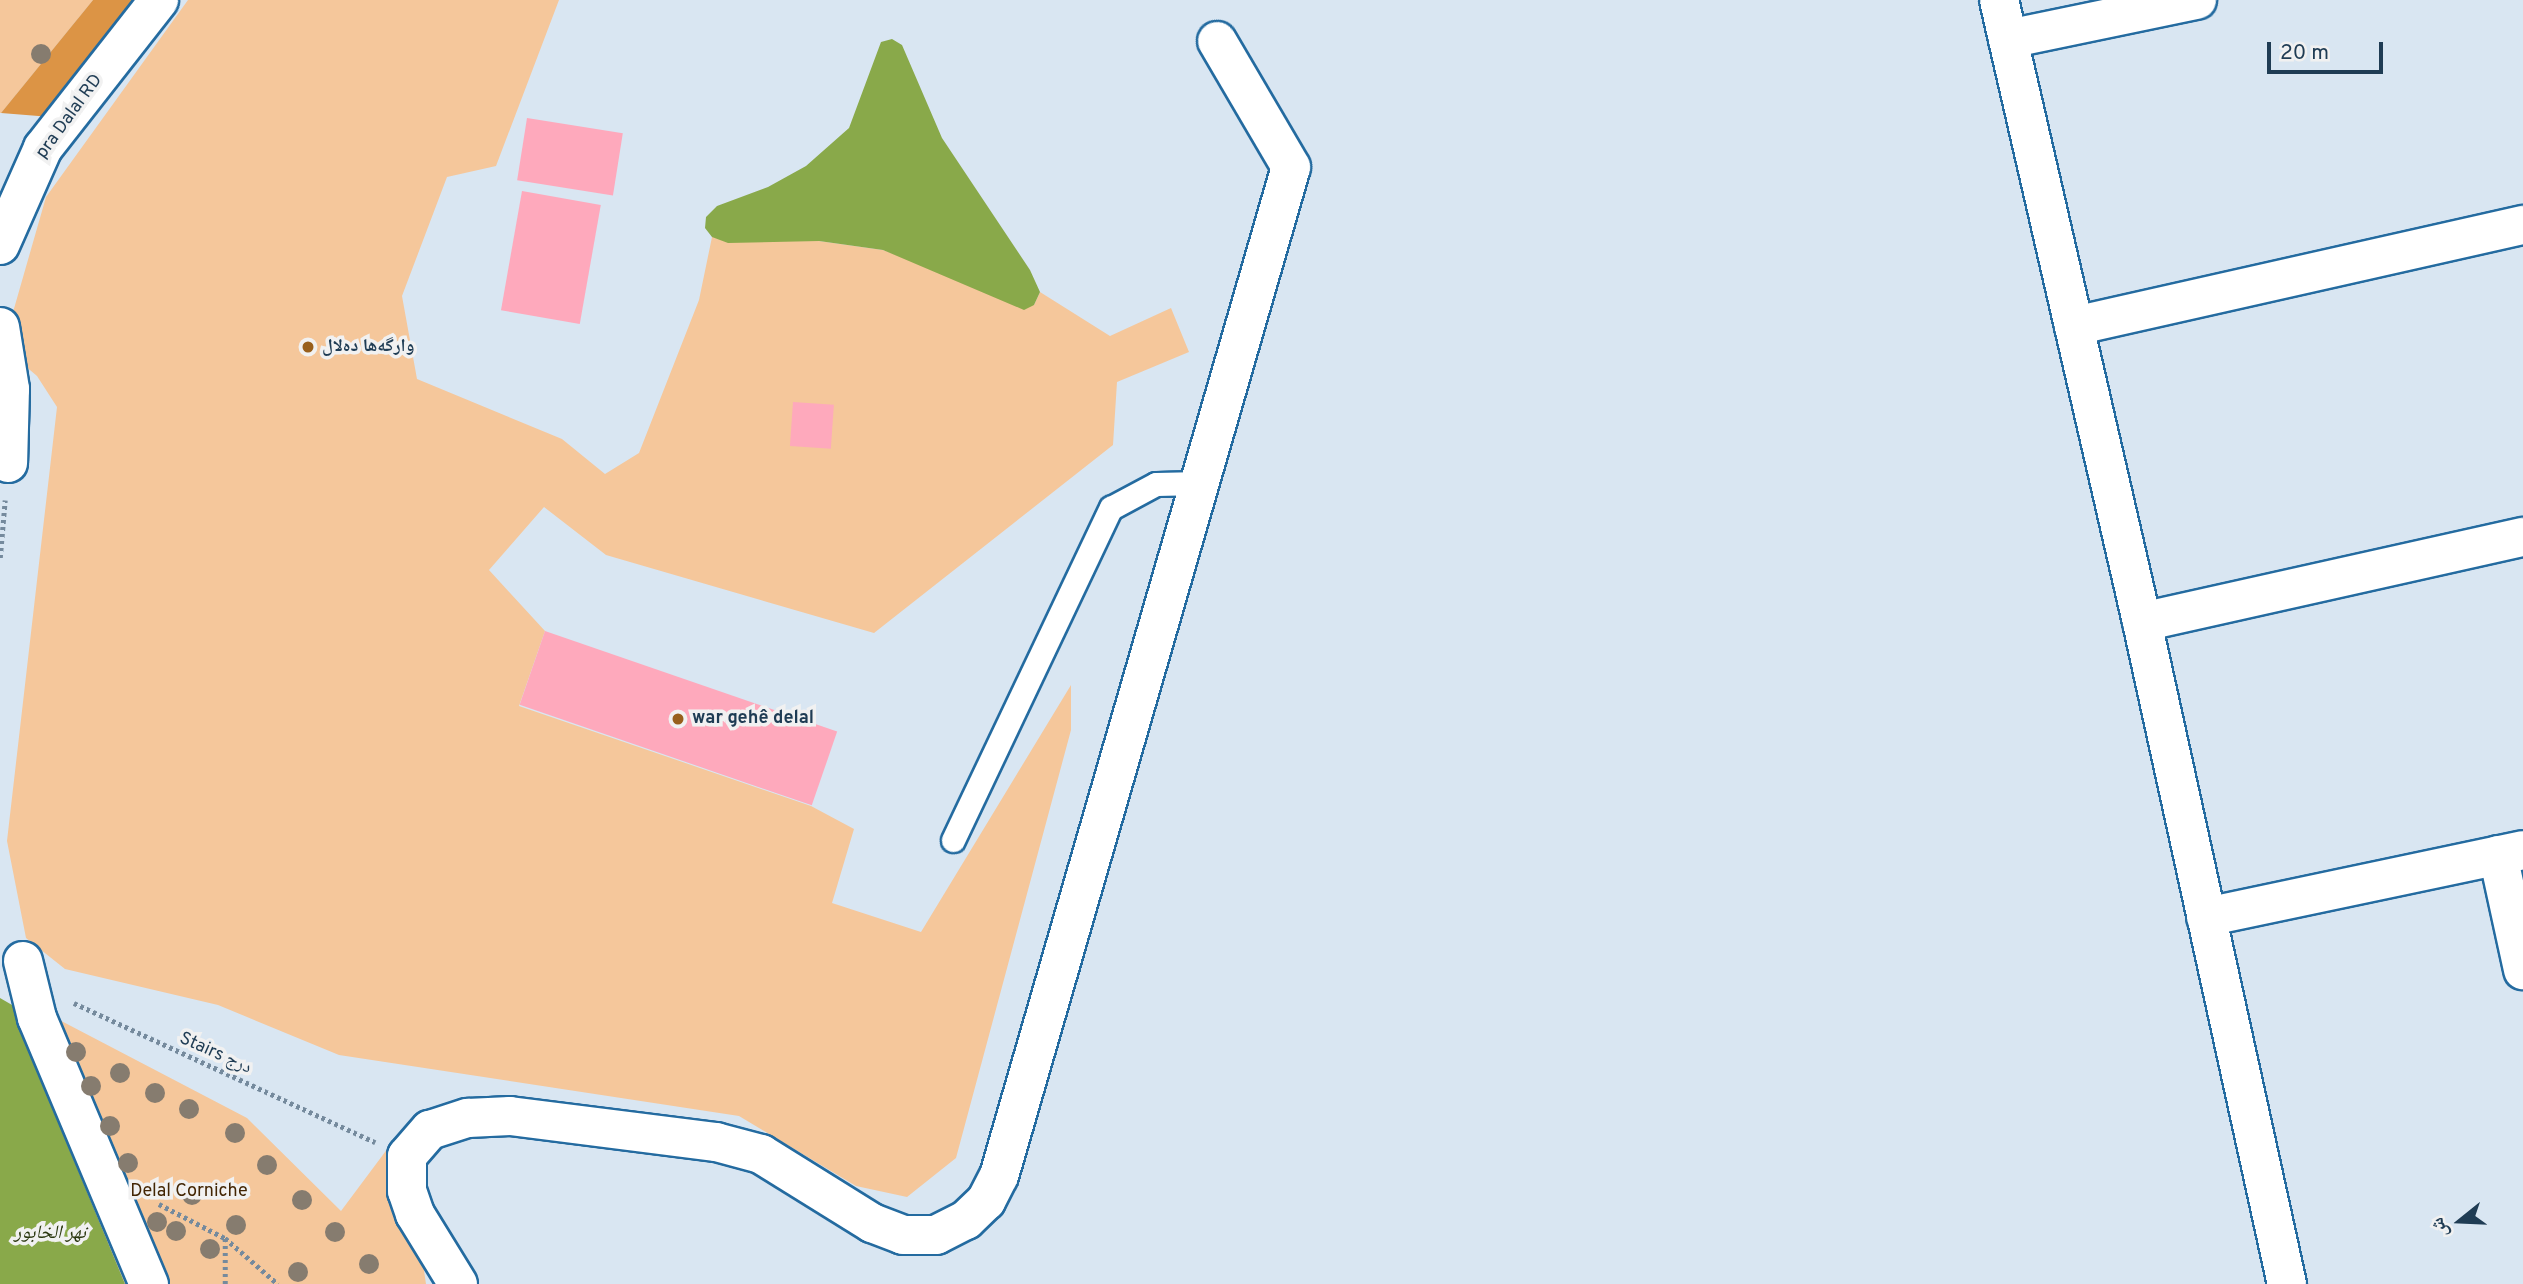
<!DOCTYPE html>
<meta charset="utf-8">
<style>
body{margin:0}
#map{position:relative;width:2523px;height:1284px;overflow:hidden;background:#d9e6f2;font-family:Overpass,"Noto Naskh Arabic",sans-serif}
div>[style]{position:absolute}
.green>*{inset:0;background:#f5c79b}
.forest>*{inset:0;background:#dc9445}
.water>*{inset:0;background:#89a94a}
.building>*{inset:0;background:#fea9bc;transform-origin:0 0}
.path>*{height:4.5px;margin-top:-2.25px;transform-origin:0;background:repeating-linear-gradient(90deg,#758a9d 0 3.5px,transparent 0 7px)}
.roads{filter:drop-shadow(2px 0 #246ba0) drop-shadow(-2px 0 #246ba0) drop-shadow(0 2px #246ba0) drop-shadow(0 -2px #246ba0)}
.lane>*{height:23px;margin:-11.5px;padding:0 11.5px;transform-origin:11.5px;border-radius:11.5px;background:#fff}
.street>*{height:38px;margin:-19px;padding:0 19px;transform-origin:19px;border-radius:19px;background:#fff}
.trees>*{width:20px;height:20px;margin:-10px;border-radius:50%;background:#867c6f}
.dots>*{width:19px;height:19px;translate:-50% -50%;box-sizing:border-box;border:4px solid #f1f1f1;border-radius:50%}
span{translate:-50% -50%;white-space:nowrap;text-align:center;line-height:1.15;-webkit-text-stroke:7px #f1f1f1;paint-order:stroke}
.street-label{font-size:18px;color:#1f3c54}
.poi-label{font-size:18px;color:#1f3c54;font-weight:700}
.left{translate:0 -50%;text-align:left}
.park-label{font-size:18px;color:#432604}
.water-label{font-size:19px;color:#2b3810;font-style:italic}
.north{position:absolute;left:2425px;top:1186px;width:70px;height:70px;-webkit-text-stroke:5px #f1f1f1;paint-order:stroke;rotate:252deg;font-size:19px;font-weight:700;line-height:28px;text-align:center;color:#1f3c54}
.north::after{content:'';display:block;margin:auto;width:24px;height:32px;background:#1f3c54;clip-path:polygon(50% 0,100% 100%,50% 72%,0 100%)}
.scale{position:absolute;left:2267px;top:42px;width:116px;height:32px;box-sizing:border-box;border:4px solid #1f3c54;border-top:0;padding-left:9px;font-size:21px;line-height:24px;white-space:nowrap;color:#1f3c54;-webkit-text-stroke:5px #f1f1f1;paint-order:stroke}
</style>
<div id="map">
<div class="green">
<i style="clip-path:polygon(0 0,93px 0,1px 113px,0 113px)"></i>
<i style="clip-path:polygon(188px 0,559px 0,496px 166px,447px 177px,402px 296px,417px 379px,562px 439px,605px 474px,639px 453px,699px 300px,712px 237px,819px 241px,883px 250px,1034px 305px,1040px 292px,1110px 336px,1171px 308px,1189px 352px,1117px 382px,1113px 445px,874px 633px,606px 555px,544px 507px,489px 570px,545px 631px,519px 706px,811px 806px,854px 829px,832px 903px,921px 932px,1071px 685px,1071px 730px,956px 1158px,907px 1197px,856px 1186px,739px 1116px,339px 1055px,218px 1005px,65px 969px,26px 938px,7px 841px,57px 407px,37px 376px,3px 347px,46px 197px)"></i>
<i style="clip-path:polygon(25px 1002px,247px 1118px,341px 1211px,388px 1148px,407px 1156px,426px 1284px,125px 1284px,33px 1061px,19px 1009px)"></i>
</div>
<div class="forest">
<i style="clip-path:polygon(93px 0,140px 0,51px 117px,1px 113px)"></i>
</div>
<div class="water">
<i style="clip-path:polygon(892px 39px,902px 45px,942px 138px,1030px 270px,1040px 292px,1034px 305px,1024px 310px,883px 250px,819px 241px,728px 243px,712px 237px,705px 228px,706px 217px,717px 206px,768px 187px,806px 166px,849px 128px,881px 42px)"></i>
<i style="clip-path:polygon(0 998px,19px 1009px,33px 1061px,125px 1284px,0 1284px)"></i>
</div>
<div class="building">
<i style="left:527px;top:118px;width:97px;height:63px;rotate:9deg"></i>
<i style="left:522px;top:191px;width:80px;height:121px;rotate:10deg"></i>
<i style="left:793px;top:402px;width:41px;height:44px;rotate:4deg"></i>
<i style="left:545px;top:631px;width:309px;height:78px;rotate:19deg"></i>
</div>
<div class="path">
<i style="left:0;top:558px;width:58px;rotate:-85.1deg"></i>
<i style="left:74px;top:1003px;width:332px;rotate:24.8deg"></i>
<i style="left:159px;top:1204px;width:74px;rotate:27.3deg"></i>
<i style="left:225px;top:1238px;width:70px;rotate:41deg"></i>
<i style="left:225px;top:1284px;width:46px;rotate:-90deg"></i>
</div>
<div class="roads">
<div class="lane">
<i style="left:953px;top:840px;width:368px;rotate:-64.6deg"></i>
<i style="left:1111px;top:508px;width:51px;rotate:-28.1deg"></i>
<i style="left:1156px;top:484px;width:44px;rotate:-1.3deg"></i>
</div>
<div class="street">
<i style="left:1999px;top:0;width:638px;rotate:77.05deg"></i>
<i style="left:2142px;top:622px;width:678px;rotate:77.65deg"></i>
<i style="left:2008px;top:39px;width:193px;rotate:-11.7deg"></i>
<i style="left:0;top:245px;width:106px;rotate:-66.1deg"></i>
<i style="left:43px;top:148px;width:188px;rotate:-51.9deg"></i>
<i style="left:2074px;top:326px;width:460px;rotate:-12.7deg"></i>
<i style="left:0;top:327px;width:63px;rotate:80.8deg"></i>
<i style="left:10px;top:389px;width:74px;rotate:91.5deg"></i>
<i style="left:2142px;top:622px;width:390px;rotate:-12.6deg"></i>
<i style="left:2498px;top:855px;width:118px;rotate:77.7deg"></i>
<i style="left:2206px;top:917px;width:324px;rotate:-11.9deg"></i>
<i style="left:23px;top:961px;width:59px;rotate:76.2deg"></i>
<i style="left:37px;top:1018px;width:289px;rotate:67.2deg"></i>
<i style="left:458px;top:1284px;width:82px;rotate:-121.6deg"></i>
<i style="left:415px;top:1214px;width:24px;rotate:-109deg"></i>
<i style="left:407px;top:1191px;width:35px;rotate:-90deg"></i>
<i style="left:407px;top:1156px;width:35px;rotate:-49deg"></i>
<i style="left:430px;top:1130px;width:40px;rotate:-18deg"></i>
<i style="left:468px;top:1118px;width:42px;rotate:-2.7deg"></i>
<i style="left:510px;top:1116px;width:208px;rotate:7.2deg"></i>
<i style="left:716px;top:1142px;width:47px;rotate:14.9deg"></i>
<i style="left:761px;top:1154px;width:131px;rotate:31.9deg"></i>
<i style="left:872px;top:1223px;width:33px;rotate:21deg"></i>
<i style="left:903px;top:1235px;width:33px"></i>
<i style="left:936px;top:1235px;width:34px;rotate:-27deg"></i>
<i style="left:966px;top:1220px;width:28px;rotate:-44deg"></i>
<i style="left:986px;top:1201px;width:28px;rotate:-63deg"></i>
<i style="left:999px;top:1176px;width:1050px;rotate:-73.86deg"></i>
<i style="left:1291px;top:167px;width:146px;rotate:-120.4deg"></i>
</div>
</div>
<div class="trees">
<i style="left:41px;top:54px"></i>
<i style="left:76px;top:1052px"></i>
<i style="left:120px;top:1073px"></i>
<i style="left:91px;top:1086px"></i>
<i style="left:155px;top:1093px"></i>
<i style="left:189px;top:1109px"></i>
<i style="left:110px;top:1126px"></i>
<i style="left:235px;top:1133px"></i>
<i style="left:128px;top:1163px"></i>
<i style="left:267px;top:1165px"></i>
<i style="left:192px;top:1195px"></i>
<i style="left:302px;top:1200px"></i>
<i style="left:157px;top:1222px"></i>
<i style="left:236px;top:1225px"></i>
<i style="left:176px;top:1231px"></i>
<i style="left:335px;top:1232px"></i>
<i style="left:210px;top:1249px"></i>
<i style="left:369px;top:1264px"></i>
<i style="left:298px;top:1272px"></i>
</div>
<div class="dots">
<i style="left:308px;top:347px;background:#985f1c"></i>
<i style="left:678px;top:719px;background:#985f1c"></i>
</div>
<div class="street-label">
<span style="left:70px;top:117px;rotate:-54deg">pra Dalal RD</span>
<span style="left:215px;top:1054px;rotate:24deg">Stairs درج</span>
</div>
<div class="poi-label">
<span class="left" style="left:322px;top:347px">وارگەها دەلال</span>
<span class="left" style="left:692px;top:719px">war gehê delal</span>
</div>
<div class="park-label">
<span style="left:189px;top:1192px">Delal Corniche</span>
</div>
<div class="water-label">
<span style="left:50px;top:1234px">نهر الخابور</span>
</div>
<div class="north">ش</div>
<div class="scale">20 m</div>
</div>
